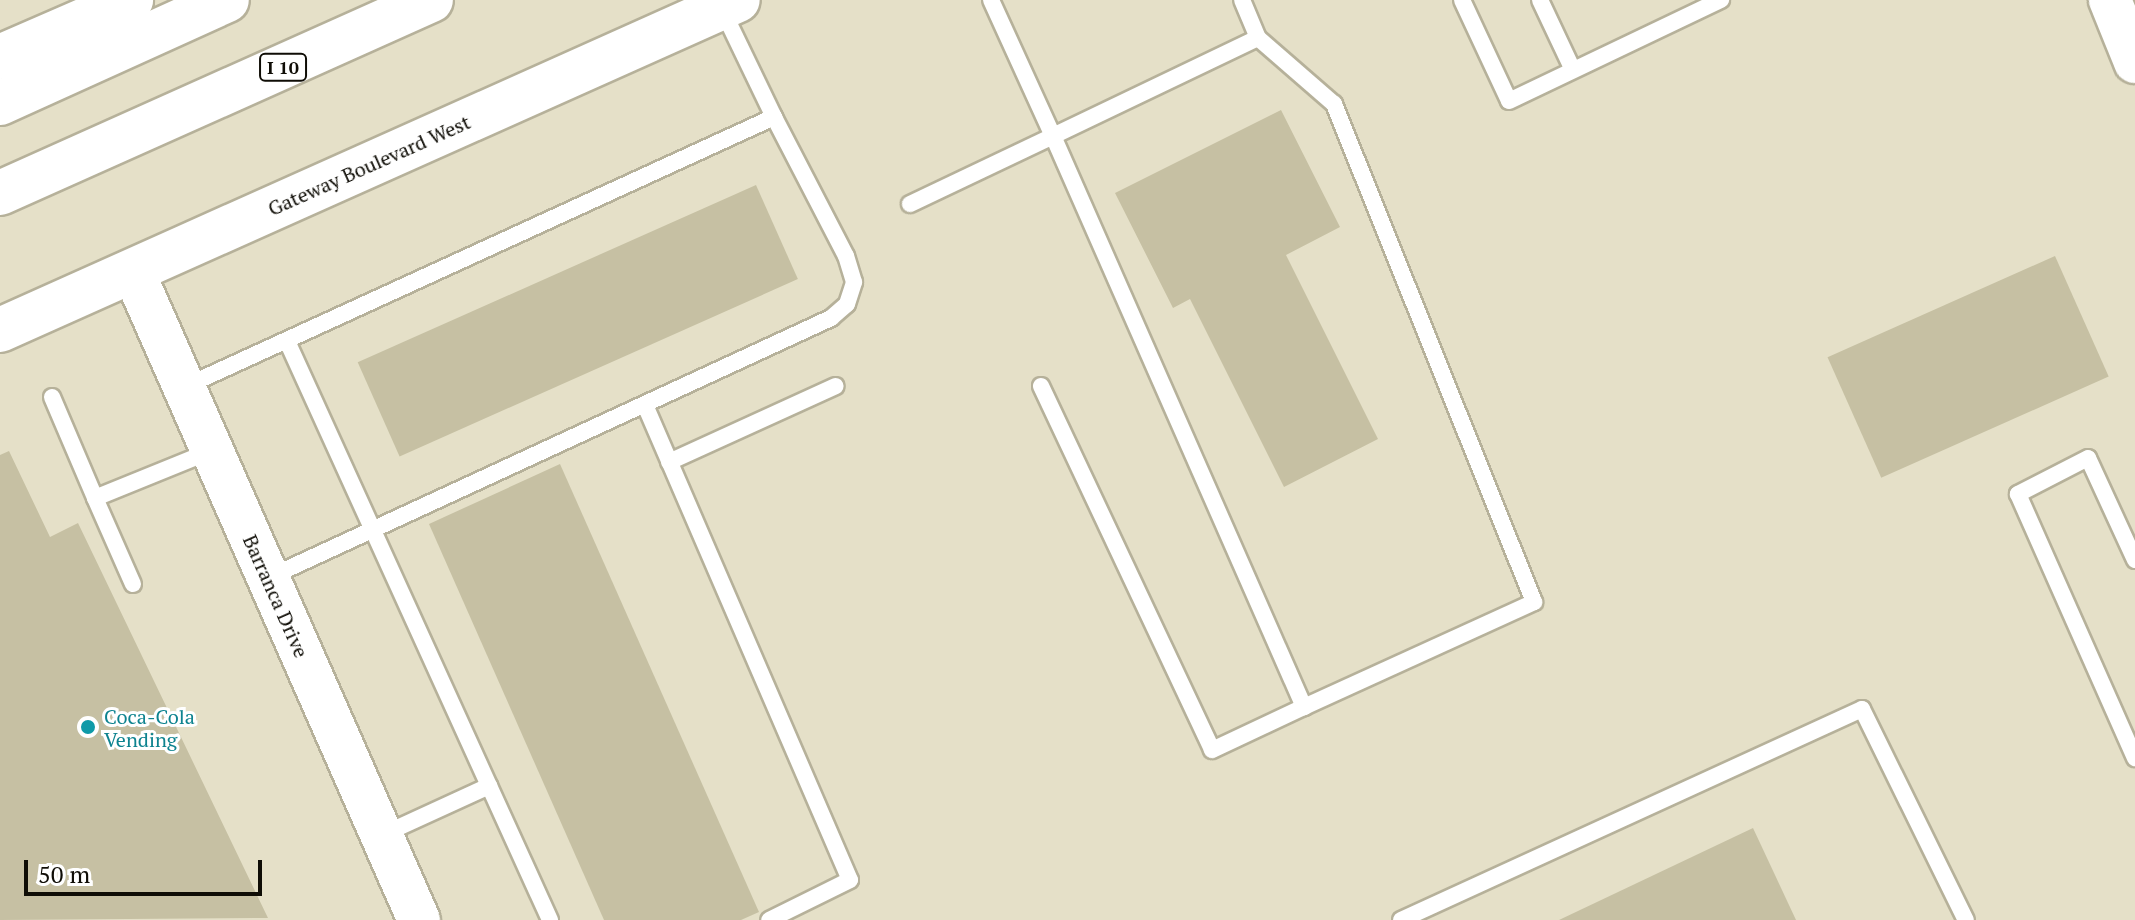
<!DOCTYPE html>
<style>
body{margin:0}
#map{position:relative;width:2135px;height:920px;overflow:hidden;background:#e5e0c8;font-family:"PT Serif",serif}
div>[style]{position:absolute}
.building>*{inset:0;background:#c6c0a3;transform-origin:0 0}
.roads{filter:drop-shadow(2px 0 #b6b19a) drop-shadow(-2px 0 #b6b19a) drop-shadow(0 2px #b6b19a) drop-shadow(0 -2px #b6b19a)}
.service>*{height:16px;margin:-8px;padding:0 8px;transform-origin:8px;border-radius:8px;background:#fff}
.tertiary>*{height:42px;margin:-21px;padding:0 21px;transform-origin:21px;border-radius:21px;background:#fff}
.secondary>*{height:44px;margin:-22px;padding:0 22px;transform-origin:22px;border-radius:22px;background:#fff}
.motorway>*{height:44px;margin:-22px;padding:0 22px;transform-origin:22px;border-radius:22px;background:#fff}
.dots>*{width:22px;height:22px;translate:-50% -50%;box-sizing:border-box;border:4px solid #fff;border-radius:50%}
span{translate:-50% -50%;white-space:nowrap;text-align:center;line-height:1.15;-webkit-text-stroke:6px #fff;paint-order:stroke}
.shield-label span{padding:2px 6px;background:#fff;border:2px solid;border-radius:6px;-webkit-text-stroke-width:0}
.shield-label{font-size:18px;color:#0f0d06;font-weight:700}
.street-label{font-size:20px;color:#0f0d06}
.culture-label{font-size:20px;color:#0d838f}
.left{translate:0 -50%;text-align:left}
.scale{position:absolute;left:24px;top:860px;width:238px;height:36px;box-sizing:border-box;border:4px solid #0f0d06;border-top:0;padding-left:10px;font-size:24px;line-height:28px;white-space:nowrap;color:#0f0d06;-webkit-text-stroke:6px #fff;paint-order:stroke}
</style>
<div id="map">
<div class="building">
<i style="clip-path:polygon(1281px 110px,1340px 227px,1286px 255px,1378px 439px,1284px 487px,1190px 299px,1173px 308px,1115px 193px)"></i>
<i style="left:756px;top:185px;width:103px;height:436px;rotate:66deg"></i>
<i style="left:2055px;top:256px;width:132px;height:249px;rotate:66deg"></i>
<i style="clip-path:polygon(9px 451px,50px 537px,78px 523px,268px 918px,0 920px,0 455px)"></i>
<i style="clip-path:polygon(560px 464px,759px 912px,741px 920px,604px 920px,429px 524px)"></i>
<i style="clip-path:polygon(1753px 828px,1796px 920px,1559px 920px)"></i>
</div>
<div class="roads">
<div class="service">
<i style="left:991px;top:0;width:149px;rotate:65.5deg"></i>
<i style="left:1053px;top:136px;width:227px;rotate:-25.6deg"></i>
<i style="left:1258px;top:38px;width:41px;rotate:-112.8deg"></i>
<i style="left:1462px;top:0;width:111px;rotate:65deg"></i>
<i style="left:1509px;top:101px;width:235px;rotate:-25.5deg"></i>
<i style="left:1540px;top:0;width:77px;rotate:64.8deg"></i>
<i style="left:910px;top:204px;width:158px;rotate:-25.4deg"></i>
<i style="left:1053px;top:136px;width:624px;rotate:66.27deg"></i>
<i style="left:1304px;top:707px;width:253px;rotate:-24.5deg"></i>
<i style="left:1534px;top:602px;width:537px;rotate:-111.88deg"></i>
<i style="left:1334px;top:104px;width:101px;rotate:-139deg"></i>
<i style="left:287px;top:341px;width:636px;rotate:65.57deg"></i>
<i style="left:1041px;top:386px;width:402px;rotate:64.8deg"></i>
<i style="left:1212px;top:750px;width:102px;rotate:-25.1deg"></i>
<i style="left:184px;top:387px;width:649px;rotate:-24.59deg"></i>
<i style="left:774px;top:117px;width:120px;rotate:-115.7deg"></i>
<i style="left:52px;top:397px;width:110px;rotate:66.9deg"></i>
<i style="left:95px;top:498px;width:125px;rotate:-22.1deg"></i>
<i style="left:645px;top:405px;width:517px;rotate:66.66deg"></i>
<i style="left:850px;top:880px;width:90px;rotate:153.7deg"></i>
<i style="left:669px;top:462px;width:183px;rotate:-24.5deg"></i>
<i style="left:95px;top:498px;width:94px;rotate:66.2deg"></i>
<i style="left:2135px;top:560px;width:112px;rotate:-114.7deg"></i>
<i style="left:2088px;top:458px;width:79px;rotate:152.8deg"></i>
<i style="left:2018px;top:494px;width:289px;rotate:66.1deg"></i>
<i style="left:270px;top:577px;width:618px;rotate:-24.78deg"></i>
<i style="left:831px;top:318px;width:21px;rotate:-41deg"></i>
<i style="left:847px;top:304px;width:23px;rotate:-72deg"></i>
<i style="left:854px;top:282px;width:27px;rotate:-107deg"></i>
<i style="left:846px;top:256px;width:157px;rotate:-117.4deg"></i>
<i style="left:382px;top:835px;width:118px;rotate:-24.6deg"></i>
<i style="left:1401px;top:920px;width:507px;rotate:-24.59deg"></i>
<i style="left:1862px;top:709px;width:235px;rotate:63.8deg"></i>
</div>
<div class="tertiary">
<i style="left:2110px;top:0;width:67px;rotate:68deg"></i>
<i style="left:133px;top:271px;width:709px;rotate:66.22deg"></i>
</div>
<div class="secondary">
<i style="left:0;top:330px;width:808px;rotate:-24.09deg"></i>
</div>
<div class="motorway">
<i style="left:0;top:57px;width:143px;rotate:-23.5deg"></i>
<i style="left:0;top:103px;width:249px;rotate:-24.4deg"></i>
<i style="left:0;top:193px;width:472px;rotate:-24.1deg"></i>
</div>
</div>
<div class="dots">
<i style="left:88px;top:727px;background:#0f9aa8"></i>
</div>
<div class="shield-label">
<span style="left:283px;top:67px">I 10</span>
</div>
<div class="street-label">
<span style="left:369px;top:165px;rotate:-24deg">Gateway Boulevard West</span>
<span style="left:276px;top:596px;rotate:66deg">Barranca Drive</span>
</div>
<div class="culture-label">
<span class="left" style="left:104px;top:728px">Coca-Cola<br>Vending</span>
</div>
<div class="scale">50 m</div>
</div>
